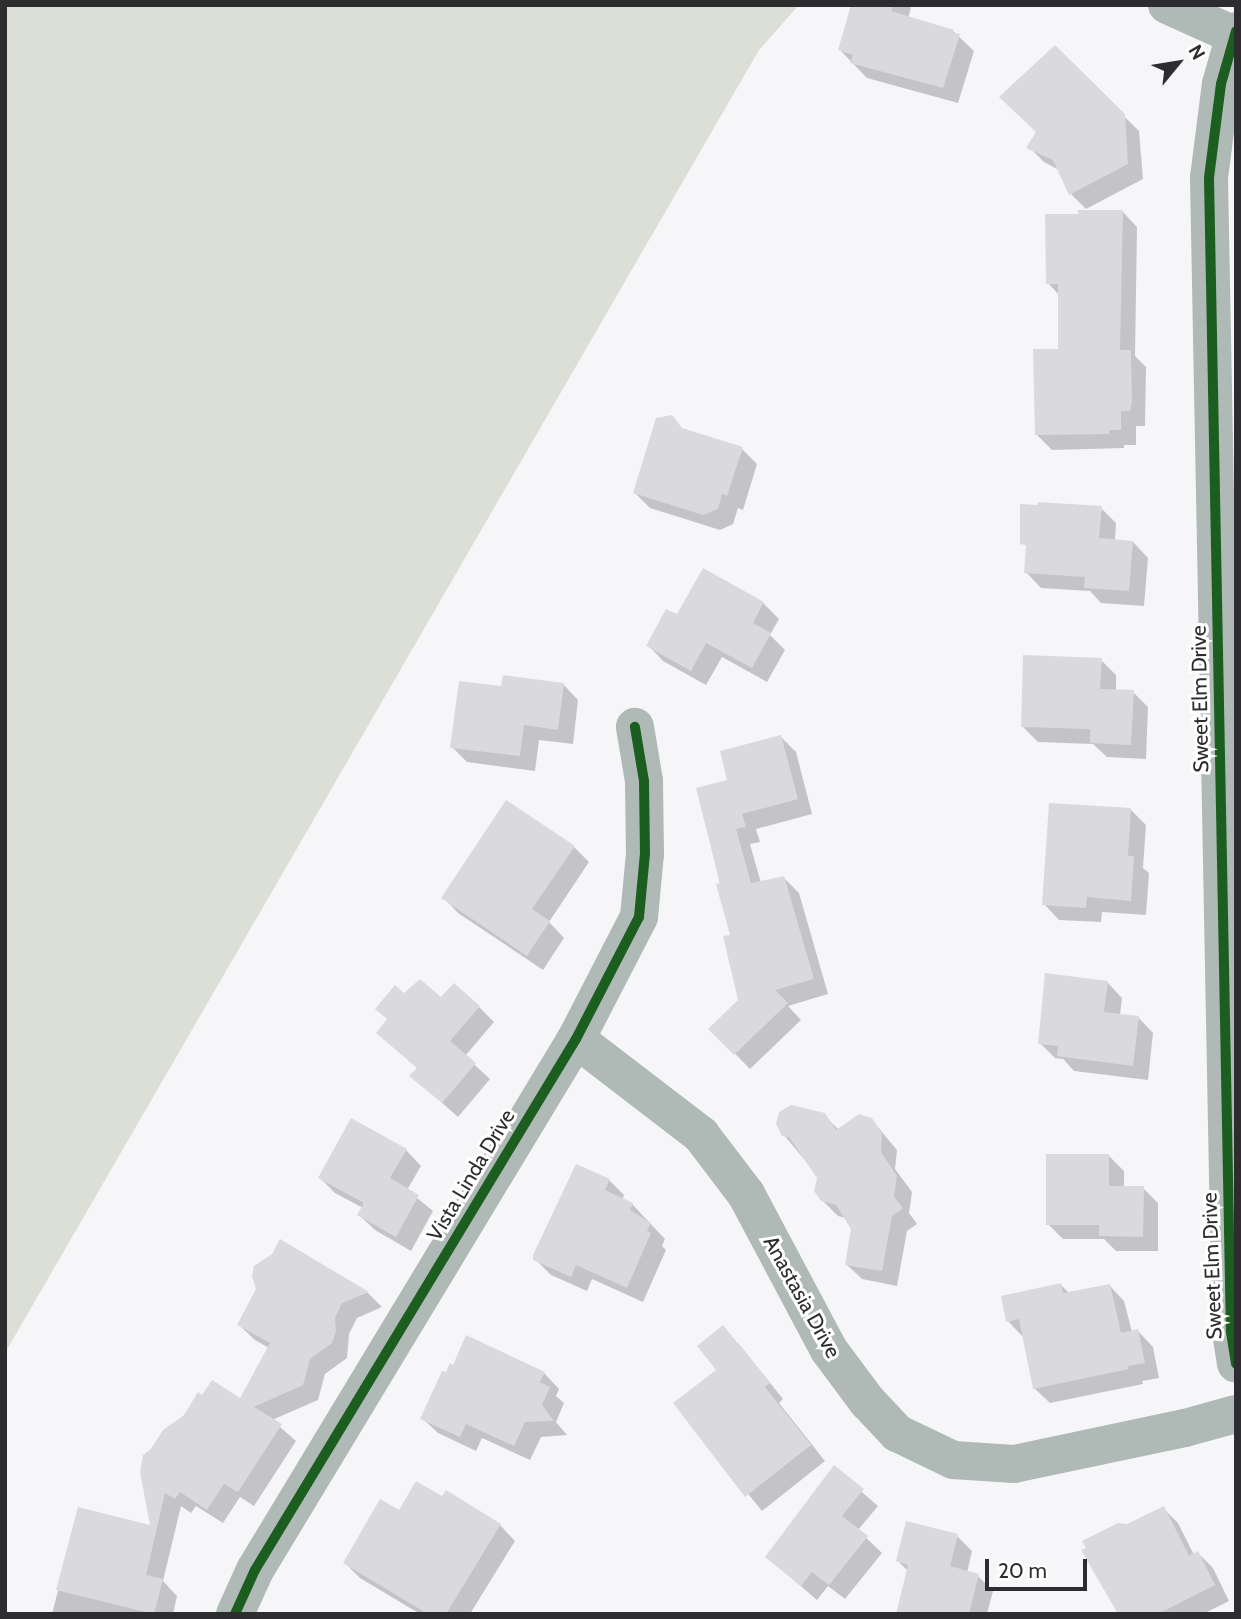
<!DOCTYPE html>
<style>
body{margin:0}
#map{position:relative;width:1241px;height:1619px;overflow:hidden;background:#f6f6f9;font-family:Cabin,sans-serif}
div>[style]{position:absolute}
.green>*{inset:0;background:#dbdfd5}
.shadow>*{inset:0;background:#0003}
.building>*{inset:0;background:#dadadc}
.minor>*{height:38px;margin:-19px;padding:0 19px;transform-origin:19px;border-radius:19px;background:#afb9b6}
.cycleway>*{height:10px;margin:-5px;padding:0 5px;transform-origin:5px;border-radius:5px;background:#1b5e20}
span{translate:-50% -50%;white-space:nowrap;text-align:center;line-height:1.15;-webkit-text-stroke:6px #fff;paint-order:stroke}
.street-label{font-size:21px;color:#2d2d2f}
.frame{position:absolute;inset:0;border:7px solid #2d2d2f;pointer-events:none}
.north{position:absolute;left:1143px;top:28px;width:70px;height:70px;-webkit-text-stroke:5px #fff;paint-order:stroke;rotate:60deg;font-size:19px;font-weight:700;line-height:28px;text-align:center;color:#2d2d2f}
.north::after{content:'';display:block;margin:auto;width:24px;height:32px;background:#2d2d2f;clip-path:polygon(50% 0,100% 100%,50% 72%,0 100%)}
.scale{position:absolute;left:985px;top:1559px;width:102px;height:32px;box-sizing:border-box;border:4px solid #2d2d2f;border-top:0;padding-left:9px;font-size:21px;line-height:24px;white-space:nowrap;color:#2d2d2f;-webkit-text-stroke:5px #fff;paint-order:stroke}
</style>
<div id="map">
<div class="green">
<i style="clip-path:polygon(5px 5px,799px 5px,759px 50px,5px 1353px)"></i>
</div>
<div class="shadow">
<i style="clip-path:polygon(853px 5px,908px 5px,911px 8px,908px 18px,953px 31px,974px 51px,958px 103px,867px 78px,840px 50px)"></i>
<i style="clip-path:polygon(1055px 48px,1139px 131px,1143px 179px,1086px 209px,1071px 194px,1059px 170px,1044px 162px,1029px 147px,1038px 132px)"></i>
<i style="clip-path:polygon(1122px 211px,1137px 227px,1135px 356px,1146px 367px,1145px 426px,1136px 426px,1136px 445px,1124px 445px,1124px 448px,1052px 450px,1036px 434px,1060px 351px,1059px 295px,1048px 283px)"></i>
<i style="clip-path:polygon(684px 430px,742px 449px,757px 464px,743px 510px,738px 508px,733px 524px,720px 530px,650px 508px,635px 493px)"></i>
<i style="clip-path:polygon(1101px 508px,1116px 523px,1115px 541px,1133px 542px,1148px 558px,1144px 606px,1101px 603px,1090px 591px,1041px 588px,1026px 572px,1028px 544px)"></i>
<i style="clip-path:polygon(704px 570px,763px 603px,779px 619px,770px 635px,785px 650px,767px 682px,722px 657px,706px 685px,663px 661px,648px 645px,678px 617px)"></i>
<i style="clip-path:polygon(1101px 660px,1116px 675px,1116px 691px,1133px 692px,1148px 707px,1146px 759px,1107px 757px,1093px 744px,1038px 742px,1023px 727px)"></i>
<i style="clip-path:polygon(563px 684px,578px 700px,573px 744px,539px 740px,535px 771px,467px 762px,452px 747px)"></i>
<i style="clip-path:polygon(781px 737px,796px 752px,812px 814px,756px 829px,760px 842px,750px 844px,761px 883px,784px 878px,799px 893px,828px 994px,788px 1006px,801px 1020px,750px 1069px,711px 1029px,740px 1001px,732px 936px,698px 789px,729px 781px)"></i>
<i style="clip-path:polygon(1131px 810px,1146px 825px,1143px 868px,1149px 873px,1146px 915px,1102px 912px,1101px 922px,1059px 920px,1044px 904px)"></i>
<i style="clip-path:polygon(574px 847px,589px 862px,549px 922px,564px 938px,543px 970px,458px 913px,443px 897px)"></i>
<i style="clip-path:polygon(1107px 982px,1122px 998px,1120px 1015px,1138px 1017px,1153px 1033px,1148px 1080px,1074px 1071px,1063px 1059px,1055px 1058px,1040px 1043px)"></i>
<i style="clip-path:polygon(404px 995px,479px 1007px,494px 1022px,465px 1056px,490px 1079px,458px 1117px,412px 1076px,418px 1069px,378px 1033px)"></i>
<i style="clip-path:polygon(824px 1115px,839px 1130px,871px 1119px,897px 1150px,895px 1169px,912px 1192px,909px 1213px,917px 1224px,907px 1231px,897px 1286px,862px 1279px,846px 1264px,853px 1229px,846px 1218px,838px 1216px,822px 1200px,819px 1177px,784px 1135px)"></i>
<i style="clip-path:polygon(406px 1150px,421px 1166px,407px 1190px,433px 1211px,411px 1251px,375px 1230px,359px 1215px,363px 1208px,335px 1193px,320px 1178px)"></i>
<i style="clip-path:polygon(1109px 1156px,1124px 1171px,1124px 1188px,1143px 1188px,1158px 1203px,1158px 1251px,1116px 1251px,1104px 1239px,1063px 1239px,1048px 1224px)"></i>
<i style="clip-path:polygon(609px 1180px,624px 1195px,622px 1200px,632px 1204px,665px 1239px,662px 1246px,666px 1250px,643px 1302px,592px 1279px,587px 1291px,551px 1275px,535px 1259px)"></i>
<i style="clip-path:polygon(281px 1242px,368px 1293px,382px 1307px,357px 1318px,349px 1334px,347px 1358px,325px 1374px,318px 1400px,272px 1420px,296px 1441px,254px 1506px,240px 1497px,223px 1523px,196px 1506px,191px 1513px,181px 1506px,163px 1581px,177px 1596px,173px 1614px,52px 1614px,79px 1509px,152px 1528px,143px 1460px,164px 1431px,241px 1401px,269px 1348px,255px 1340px,239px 1325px)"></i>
<i style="clip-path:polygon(1061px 1285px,1069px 1293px,1109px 1285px,1124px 1301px,1132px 1332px,1138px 1331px,1153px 1347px,1159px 1378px,1142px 1381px,1143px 1384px,1050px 1403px,1034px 1388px,1023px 1337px,1008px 1321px)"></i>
<i style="clip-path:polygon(738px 1343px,783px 1399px,779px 1403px,825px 1461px,762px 1511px,675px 1404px,719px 1371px)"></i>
<i style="clip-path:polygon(544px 1373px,559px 1389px,556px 1396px,564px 1403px,556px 1422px,567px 1435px,541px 1437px,530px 1460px,482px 1438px,476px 1451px,438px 1433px,422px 1418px)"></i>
<i style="clip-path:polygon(834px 1468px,878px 1506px,858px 1530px,882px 1553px,845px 1599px,828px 1586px,817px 1600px,767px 1557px)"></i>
<i style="clip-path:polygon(443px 1499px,500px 1525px,515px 1541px,470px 1614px,420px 1614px,360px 1578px,345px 1563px,399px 1513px)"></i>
<i style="clip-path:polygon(1163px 1508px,1178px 1523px,1194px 1555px,1198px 1553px,1213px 1568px,1229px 1601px,1203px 1614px,1119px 1614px,1127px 1526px)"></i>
<i style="clip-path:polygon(957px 1536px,972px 1551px,967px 1573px,978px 1576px,993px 1591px,987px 1614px,898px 1614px,909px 1572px,898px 1561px)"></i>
</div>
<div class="building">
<i style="clip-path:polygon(851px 5px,893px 5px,891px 11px,954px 30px,953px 33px,960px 34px,943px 88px,850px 63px,853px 55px,838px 50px)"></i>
<i style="clip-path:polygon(1055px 45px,1125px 114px,1128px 164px,1069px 195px,1053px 160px,1026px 148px,1036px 132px,999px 97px)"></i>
<i style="clip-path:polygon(1077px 210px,1123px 210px,1120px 350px,1131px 350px,1132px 402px,1130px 411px,1121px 411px,1121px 430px,1109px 430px,1109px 434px,1035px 435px,1033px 349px,1058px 349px,1058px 284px,1046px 284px,1045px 214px,1079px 214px)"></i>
<i style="clip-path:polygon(672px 415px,682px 428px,743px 447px,727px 496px,722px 494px,718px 509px,703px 515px,633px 493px,656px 418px)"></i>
<i style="clip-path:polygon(1038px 502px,1102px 506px,1099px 538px,1133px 541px,1129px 591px,1084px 588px,1085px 577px,1024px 573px,1026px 545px,1020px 544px,1020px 504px,1038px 505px)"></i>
<i style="clip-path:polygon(703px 568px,764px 602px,753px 623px,771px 633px,752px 668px,706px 643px,691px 671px,646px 646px,666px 609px,677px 614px)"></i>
<i style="clip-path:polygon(1023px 655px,1102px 658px,1100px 689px,1134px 690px,1131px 745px,1090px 743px,1090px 729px,1021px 727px)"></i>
<i style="clip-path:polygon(503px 675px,564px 683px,558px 730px,524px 725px,520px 756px,450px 748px,459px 681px,501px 686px)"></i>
<i style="clip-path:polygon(781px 735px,798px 799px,742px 814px,746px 827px,736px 829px,751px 883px,784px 876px,814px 979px,775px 990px,788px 1003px,734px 1055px,708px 1029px,738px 1000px,723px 936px,730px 935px,716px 884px,720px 883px,696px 788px,727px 780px,720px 751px)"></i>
<i style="clip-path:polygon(506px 800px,575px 846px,532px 909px,550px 921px,527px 956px,441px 898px)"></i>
<i style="clip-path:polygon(1049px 803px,1131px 808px,1128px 856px,1134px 856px,1131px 901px,1087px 897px,1086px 908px,1042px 905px)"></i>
<i style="clip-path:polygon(1045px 973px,1108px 981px,1104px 1012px,1139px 1016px,1133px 1066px,1057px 1056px,1058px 1046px,1038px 1044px)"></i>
<i style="clip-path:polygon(420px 979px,441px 997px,454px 983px,480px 1006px,450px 1041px,476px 1063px,442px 1103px,409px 1076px,417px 1068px,376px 1033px,387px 1019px,375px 1009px,395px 985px,404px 993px)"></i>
<i style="clip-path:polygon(791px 1105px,825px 1113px,836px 1130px,859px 1114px,872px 1118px,882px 1134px,881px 1152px,897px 1176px,894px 1197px,903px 1208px,892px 1216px,882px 1271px,845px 1265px,851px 1229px,836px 1205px,821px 1201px,814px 1191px,817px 1178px,789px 1137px,782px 1136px,776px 1124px,779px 1112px)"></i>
<i style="clip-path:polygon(351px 1118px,407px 1149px,390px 1178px,419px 1195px,396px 1237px,357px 1215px,364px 1203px,318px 1178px)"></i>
<i style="clip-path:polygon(1046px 1154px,1109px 1154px,1109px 1186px,1144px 1186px,1143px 1237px,1099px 1236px,1099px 1225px,1046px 1225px)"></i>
<i style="clip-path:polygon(576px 1164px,610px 1179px,605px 1190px,633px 1203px,630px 1210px,651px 1223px,647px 1231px,651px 1233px,627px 1288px,576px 1265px,571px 1277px,533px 1260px,533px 1255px)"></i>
<i style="clip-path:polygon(280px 1239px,369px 1292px,342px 1303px,335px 1318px,336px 1331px,332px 1343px,310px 1359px,303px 1385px,254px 1407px,282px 1424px,238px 1492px,224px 1484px,207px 1510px,180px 1492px,175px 1499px,165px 1493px,146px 1575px,163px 1579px,154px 1614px,56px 1590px,78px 1507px,150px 1525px,140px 1472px,143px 1455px,151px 1449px,163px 1430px,184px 1415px,198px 1392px,202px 1395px,212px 1380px,240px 1398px,270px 1343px,237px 1325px,256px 1289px,252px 1276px,254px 1266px,272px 1254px)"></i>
<i style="clip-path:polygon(1061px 1283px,1063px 1293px,1110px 1284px,1121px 1333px,1138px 1329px,1145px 1363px,1128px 1366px,1129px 1369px,1033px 1389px,1019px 1319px,1006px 1322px,1001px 1296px)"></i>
<i style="clip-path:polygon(723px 1325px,770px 1383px,765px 1387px,811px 1445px,745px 1497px,673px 1403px,716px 1370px,697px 1346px)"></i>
<i style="clip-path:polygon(466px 1335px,545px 1372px,540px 1382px,550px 1387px,542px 1405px,554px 1421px,525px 1422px,514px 1446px,466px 1424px,460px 1437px,420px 1419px,442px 1371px,446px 1372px,450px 1363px,453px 1365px)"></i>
<i style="clip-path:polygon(834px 1465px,864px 1489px,842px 1516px,868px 1536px,829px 1585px,812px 1572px,801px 1586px,765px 1557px)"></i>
<i style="clip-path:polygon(416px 1481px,442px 1496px,446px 1490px,501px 1524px,446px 1614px,428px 1614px,343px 1563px,380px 1499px,399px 1510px)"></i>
<i style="clip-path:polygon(1164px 1506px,1189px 1556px,1198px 1551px,1215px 1585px,1158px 1614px,1118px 1614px,1081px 1550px,1086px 1548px,1082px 1541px,1118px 1523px,1127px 1524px)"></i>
<i style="clip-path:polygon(906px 1521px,958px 1534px,950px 1566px,979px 1574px,969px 1614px,896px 1614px,908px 1565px,896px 1561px)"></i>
</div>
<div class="minor">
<i style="left:1167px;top:5px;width:73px;rotate:24.1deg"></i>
<i style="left:1236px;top:31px;width:55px;rotate:105.8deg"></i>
<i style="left:1221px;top:84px;width:95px;rotate:97.3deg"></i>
<i style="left:1209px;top:178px;width:1154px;rotate:88.91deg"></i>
<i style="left:1231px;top:1332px;width:32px;rotate:81deg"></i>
<i style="left:576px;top:1039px;width:158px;rotate:37.5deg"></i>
<i style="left:701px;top:1135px;width:74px;rotate:52.7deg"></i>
<i style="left:746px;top:1194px;width:177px;rotate:62deg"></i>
<i style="left:829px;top:1350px;width:64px;rotate:53.3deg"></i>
<i style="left:867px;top:1401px;width:44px;rotate:46.8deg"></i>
<i style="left:897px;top:1433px;width:62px;rotate:25.7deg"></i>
<i style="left:953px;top:1460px;width:61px;rotate:3.8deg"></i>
<i style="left:1014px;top:1464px;width:175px;rotate:-11.9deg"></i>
<i style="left:1185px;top:1428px;width:53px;rotate:-15.4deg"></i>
<i style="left:235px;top:1614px;width:48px;rotate:-65.6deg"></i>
<i style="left:255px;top:1570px;width:620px;rotate:-58.85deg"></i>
<i style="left:576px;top:1039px;width:137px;rotate:-62.7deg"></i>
<i style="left:639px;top:917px;width:63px;rotate:-84.6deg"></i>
<i style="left:645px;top:854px;width:73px;rotate:-90.8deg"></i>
<i style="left:644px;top:781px;width:55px;rotate:-99.5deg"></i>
</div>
<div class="cycleway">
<i style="left:1236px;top:31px;width:55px;rotate:105.8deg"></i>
<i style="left:1221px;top:84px;width:95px;rotate:97.3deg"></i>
<i style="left:1209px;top:178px;width:1154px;rotate:88.91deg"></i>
<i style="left:1231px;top:1332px;width:32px;rotate:81deg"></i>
<i style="left:235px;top:1614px;width:48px;rotate:-65.6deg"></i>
<i style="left:255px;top:1570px;width:620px;rotate:-58.85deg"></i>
<i style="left:576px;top:1039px;width:137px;rotate:-62.7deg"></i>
<i style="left:639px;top:917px;width:63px;rotate:-84.6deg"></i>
<i style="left:645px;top:854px;width:73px;rotate:-90.8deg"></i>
<i style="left:644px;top:781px;width:55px;rotate:-99.5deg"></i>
</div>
<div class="street-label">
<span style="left:1200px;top:699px;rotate:-91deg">Sweet Elm Drive</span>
<span style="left:471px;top:1175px;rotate:-59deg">Vista Linda Drive</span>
<span style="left:1212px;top:1266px;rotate:-92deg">Sweet Elm Drive</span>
<span style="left:802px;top:1297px;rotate:61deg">Anastasia Drive</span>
</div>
<div class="frame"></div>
<div class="north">N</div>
<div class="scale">20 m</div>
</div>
